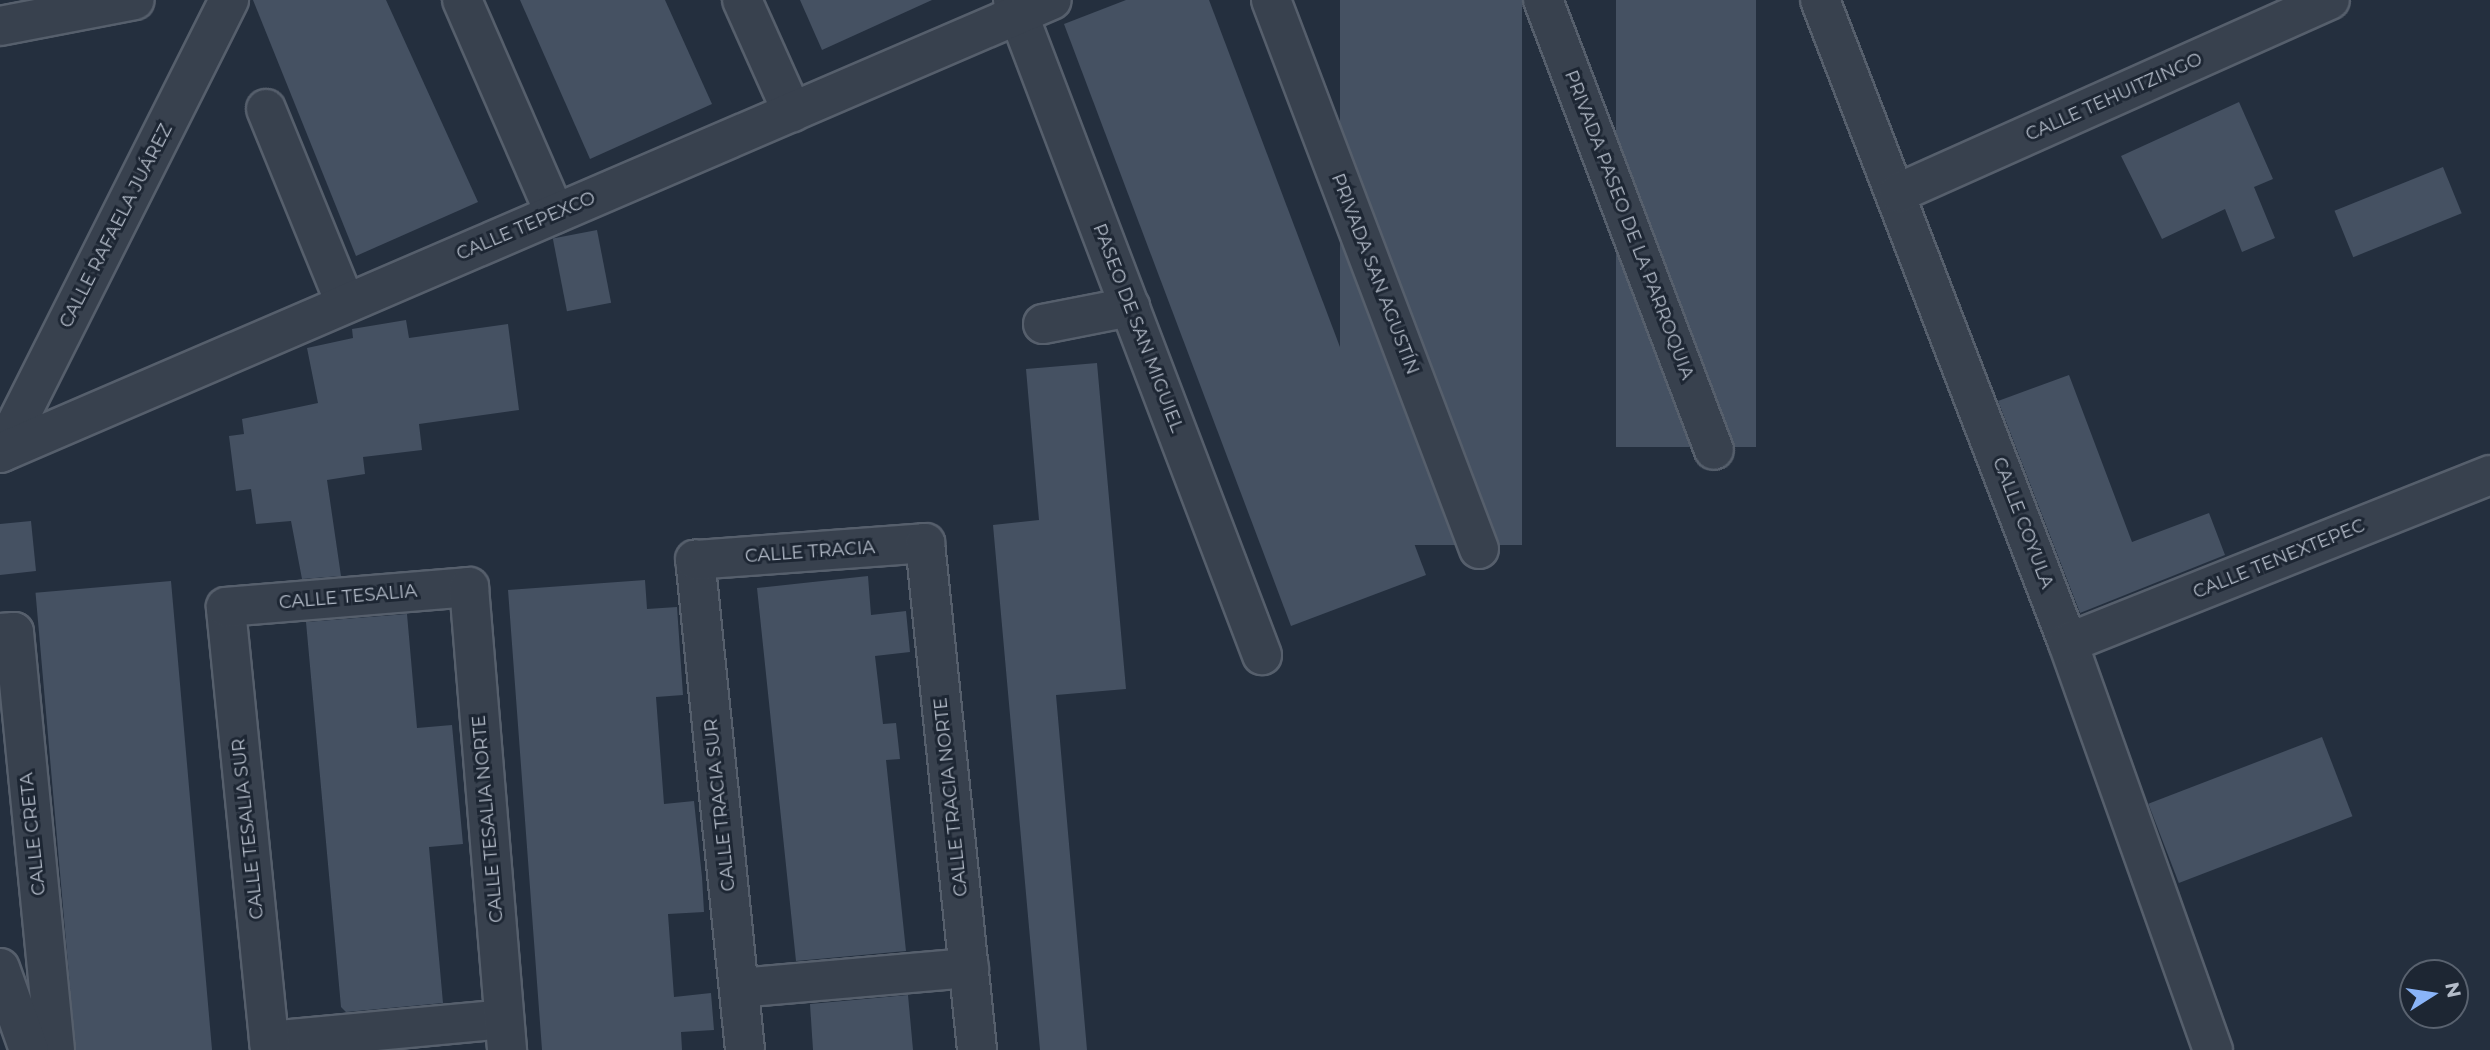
<!DOCTYPE html>
<meta charset="utf-8">
<style>
body{margin:0}
#map{position:relative;width:2490px;height:1050px;overflow:hidden;background:#242f3e;font-family:Montserrat,sans-serif}
div>[style]{position:absolute}
.building>*{inset:0;background:#455162;transform-origin:0 0}
.roads{filter:drop-shadow(2px 0 #565f6c) drop-shadow(-2px 0 #565f6c) drop-shadow(0 2px #565f6c) drop-shadow(0 -2px #565f6c)}
.minor>*{height:38px;margin:-19px;padding:0 19px;transform-origin:19px;border-radius:19px;background:#38414e}
span{translate:-50% -50%;white-space:nowrap;text-align:center;line-height:1.15;-webkit-text-stroke:6px #1d2633;paint-order:stroke}
.street-label{font-size:18px;color:#b4bcc9}
.north{position:absolute;left:2399px;top:959px;width:70px;height:70px;box-sizing:border-box;background:#1d2633;border:2px solid #59626f;border-radius:50%;rotate:78deg;font-size:19px;font-weight:700;line-height:28px;text-align:center;color:#b4bcc9}
.north::after{content:'';display:block;margin:auto;width:24px;height:32px;background:#8ab4f8;clip-path:polygon(50% 0,100% 100%,50% 72%,0 100%)}
</style>
<div id="map">
<div class="building">
<i style="clip-path:polygon(253px 0,386px 0,478px 202px,356px 256px)"></i>
<i style="clip-path:polygon(520px 0,665px 0,712px 104px,590px 159px)"></i>
<i style="clip-path:polygon(800px 0,932px 0,822px 50px)"></i>
<i style="clip-path:polygon(1126px 0,1209px 0,1426px 575px,1291px 626px,1064px 24px)"></i>
<i style="left:1340px;top:0;width:182px;height:545px"></i>
<i style="left:1616px;top:0;width:140px;height:447px"></i>
<i style="clip-path:polygon(2239px 102px,2273px 179px,2254px 187px,2275px 238px,2242px 252px,2225px 209px,2162px 239px,2121px 156px)"></i>
<i style="left:2443px;top:167px;width:50px;height:117px;rotate:68deg"></i>
<i style="left:597px;top:230px;width:74px;height:45px;rotate:79deg"></i>
<i style="clip-path:polygon(406px 320px,409px 338px,508px 324px,519px 410px,419px 424px,422px 450px,363px 457px,365px 474px,327px 480px,341px 576px,302px 579px,291px 521px,256px 524px,251px 489px,236px 491px,229px 436px,244px 434px,242px 419px,318px 403px,307px 348px,353px 338px,352px 329px)"></i>
<i style="clip-path:polygon(1097px 363px,1126px 689px,1056px 695px,1087px 1050px,1040px 1050px,993px 525px,1039px 520px,1026px 369px)"></i>
<i style="clip-path:polygon(2069px 375px,2132px 542px,2209px 513px,2225px 555px,2080px 613px,1998px 401px)"></i>
<i style="clip-path:polygon(31px 521px,36px 571px,0 575px,0 524px)"></i>
<i style="clip-path:polygon(868px 576px,871px 615px,906px 611px,910px 652px,875px 656px,883px 724px,896px 723px,900px 759px,886px 760px,906px 951px,796px 961px,757px 588px)"></i>
<i style="clip-path:polygon(645px 580px,647px 609px,677px 607px,683px 695px,656px 697px,664px 804px,694px 801px,702px 877px,704px 912px,668px 914px,674px 997px,711px 993px,714px 1030px,681px 1032px,682px 1050px,542px 1050px,508px 590px)"></i>
<i style="left:171px;top:581px;width:471px;height:136px;rotate:85deg"></i>
<i style="clip-path:polygon(407px 614px,417px 728px,452px 725px,463px 844px,429px 847px,443px 1003px,346px 1012px,341px 1007px,306px 622px)"></i>
<i style="left:2322px;top:737px;width:85px;height:186px;rotate:69deg"></i>
<i style="clip-path:polygon(908px 995px,913px 1050px,813px 1050px,810px 1004px)"></i>
</div>
<div class="roads">
<div class="minor">
<i style="left:462px;top:0;width:233px;rotate:66.5deg"></i>
<i style="left:742px;top:0;width:123px;rotate:65.9deg"></i>
<i style="left:1013px;top:0;width:701px;rotate:69.19deg"></i>
<i style="left:1271px;top:0;width:587px;rotate:69.25deg"></i>
<i style="left:1543px;top:0;width:481px;rotate:69.2deg"></i>
<i style="left:1820px;top:0;width:689px;rotate:68.91deg"></i>
<i style="left:2068px;top:643px;width:432px;rotate:70.4deg"></i>
<i style="left:0;top:26px;width:137px;rotate:-10.9deg"></i>
<i style="left:266px;top:109px;width:206px;rotate:67.8deg"></i>
<i style="left:1898px;top:193px;width:473px;rotate:-24.1deg"></i>
<i style="left:1043px;top:324px;width:89px;rotate:-11.1deg"></i>
<i style="left:2px;top:452px;width:506px;rotate:-63.33deg"></i>
<i style="left:0;top:453px;width:1145px;rotate:-23.3deg"></i>
<i style="left:0;top:633px;width:14px;rotate:-4deg"></i>
<i style="left:14px;top:632px;width:420px;rotate:84.4deg"></i>
<i style="left:2068px;top:643px;width:454px;rotate:-21.7deg"></i>
<i style="left:0;top:968px;width:87px;rotate:70.5deg"></i>
<i style="left:739px;top:988px;width:231px;rotate:-5deg"></i>
<i style="left:269px;top:1041px;width:236px;rotate:-5.3deg"></i>
<i style="left:270px;top:1050px;width:445px;rotate:-95.7deg"></i>
<i style="left:226px;top:607px;width:244px;rotate:-4.7deg"></i>
<i style="left:469px;top:587px;width:465px;rotate:85.3deg"></i>
<i style="left:745px;top:1050px;width:493px;rotate:-95.8deg"></i>
<i style="left:695px;top:560px;width:231px;rotate:-4.2deg"></i>
<i style="left:925px;top:543px;width:510px;rotate:84.14deg"></i>
</div>
</div>
<div class="street-label">
<span style="left:2114px;top:97px;rotate:-24deg">CALLE TEHUITZINGO</span>
<span style="left:1629px;top:225px;rotate:69deg">PRIVADA PASEO DE LA PARROQUIA</span>
<span style="left:116px;top:226px;rotate:-63deg">CALLE RAFAELA JUÁREZ</span>
<span style="left:526px;top:226px;rotate:-23deg">CALLE TEPEXCO</span>
<span style="left:1375px;top:274px;rotate:69deg">PRIVADA SAN AGUSTÍN</span>
<span style="left:1138px;top:328px;rotate:69deg">PASEO DE SAN MIGUIEL</span>
<span style="left:2023px;top:523px;rotate:69deg">CALLE COYULA</span>
<span style="left:810px;top:552px;rotate:-4deg">CALLE TRACIA</span>
<span style="left:2279px;top:559px;rotate:-22deg">CALLE TENEXTEPEC</span>
<span style="left:348px;top:597px;rotate:-5deg">CALLE TESALIA</span>
<span style="left:951px;top:797px;rotate:-96deg">CALLE TRACIA NORTE</span>
<span style="left:720px;top:805px;rotate:-96deg">CALLE TRACIA SUR</span>
<span style="left:488px;top:819px;rotate:-95deg">CALLE TESALIA NORTE</span>
<span style="left:248px;top:829px;rotate:-96deg">CALLE TESALIA SUR</span>
<span style="left:33px;top:834px;rotate:-96deg">CALLE CRETA</span>
</div>
<div class="north">N</div>
</div>
